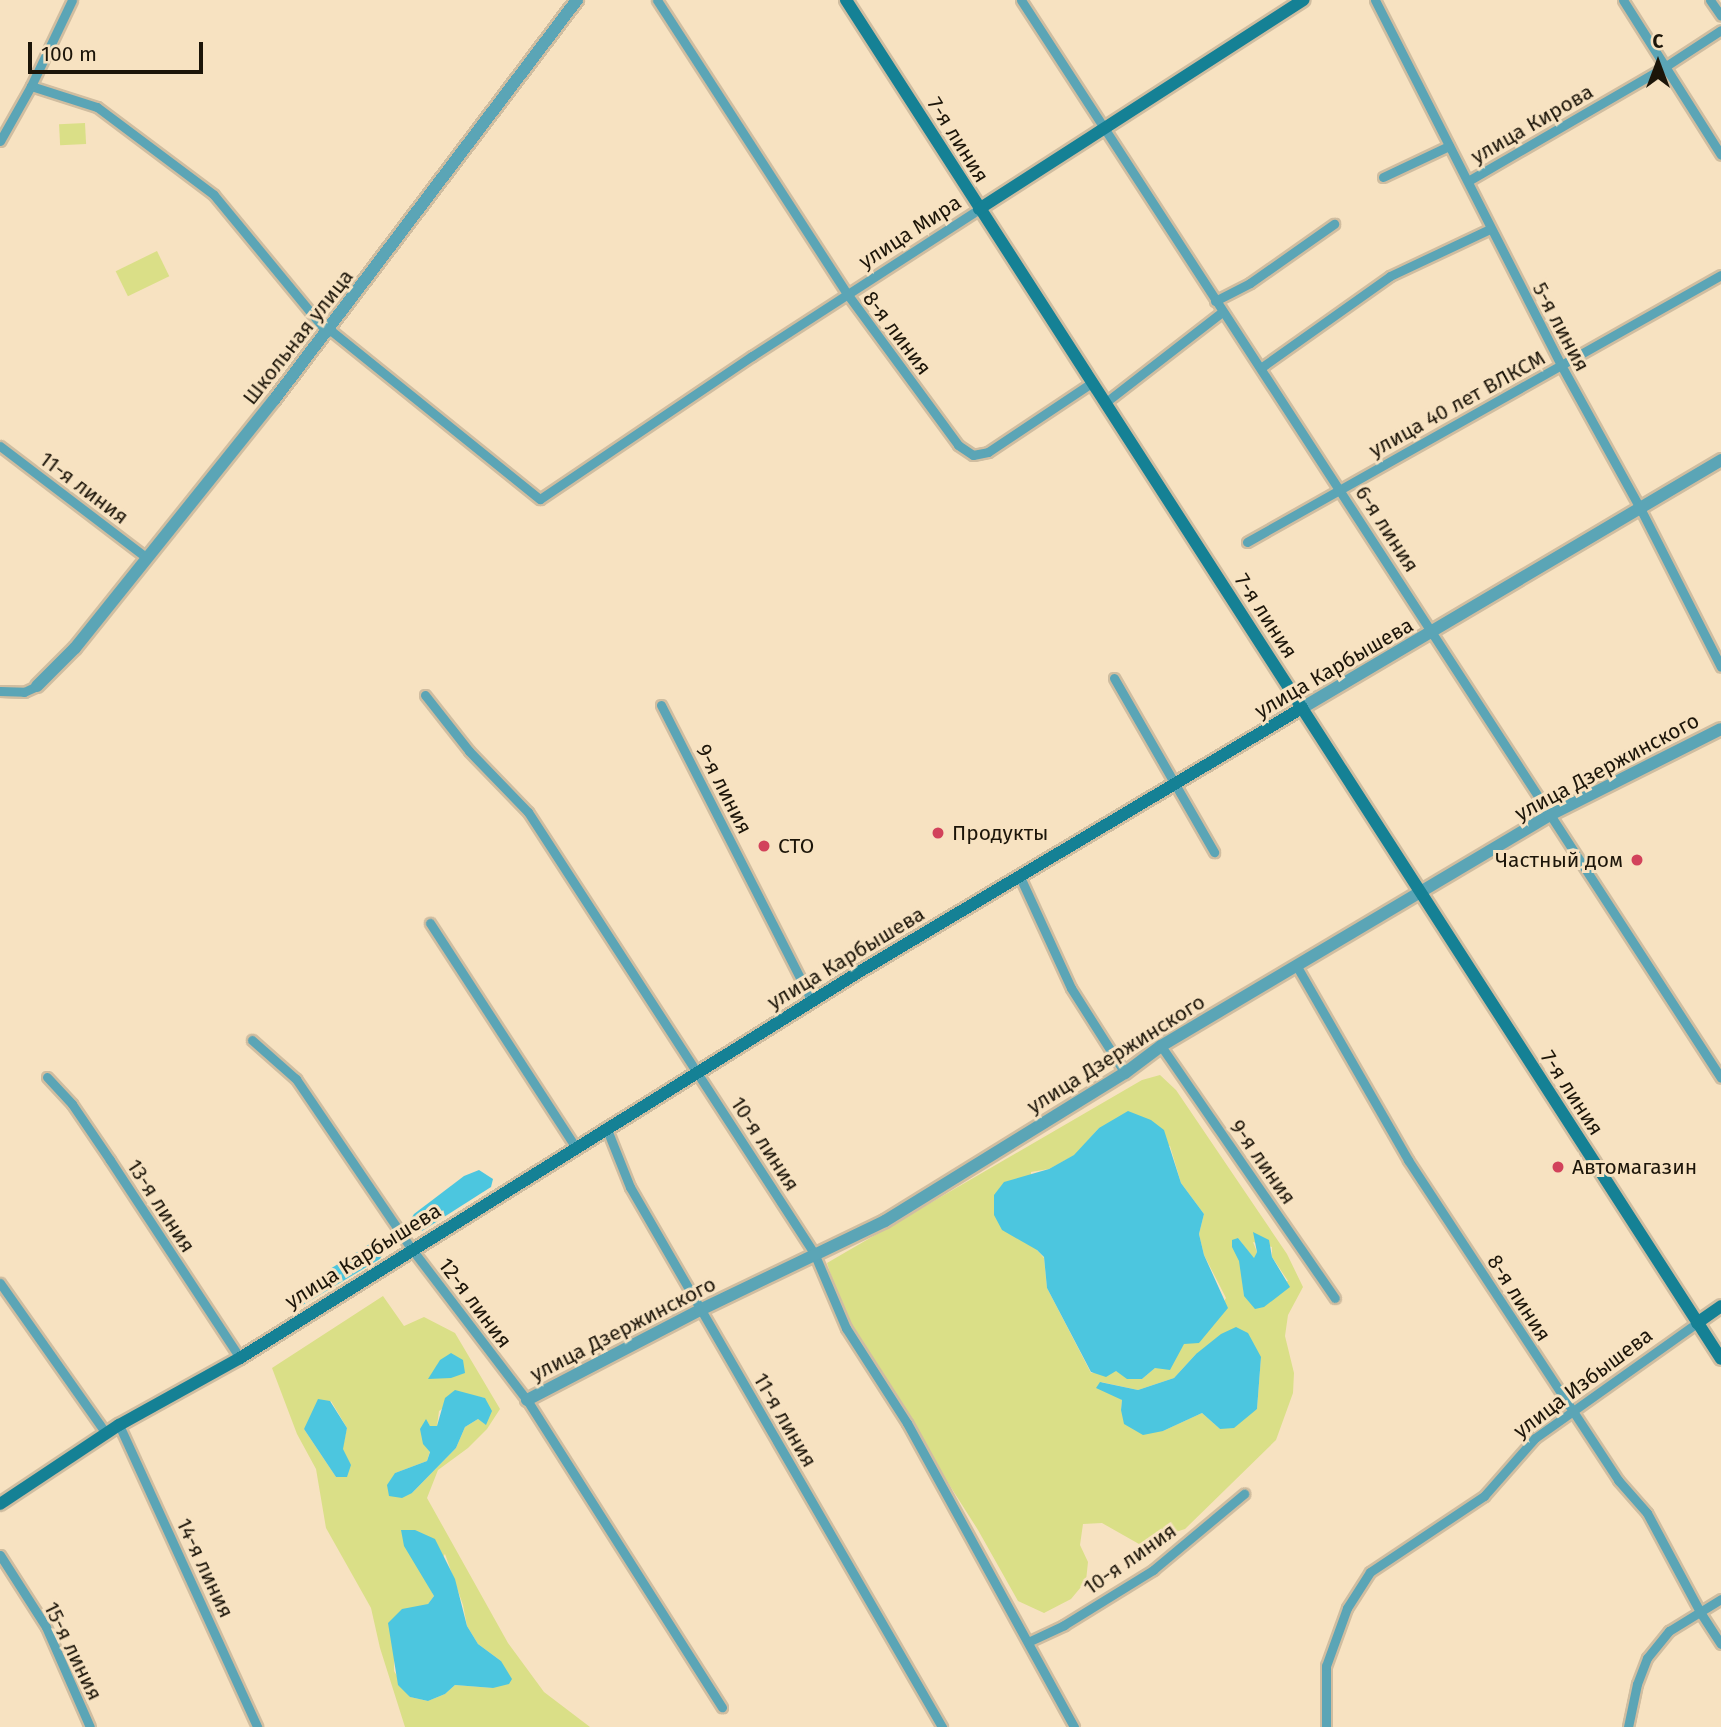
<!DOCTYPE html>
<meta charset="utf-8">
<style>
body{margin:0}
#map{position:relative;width:1721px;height:1727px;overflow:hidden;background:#f7e2c1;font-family:"Fira Sans",sans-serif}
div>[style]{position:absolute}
.green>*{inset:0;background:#dadf87;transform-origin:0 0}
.water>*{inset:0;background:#4cc6df}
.roads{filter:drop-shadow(2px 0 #d0bda0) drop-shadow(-2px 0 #d0bda0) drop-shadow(0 2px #d0bda0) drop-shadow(0 -2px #d0bda0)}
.minor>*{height:9px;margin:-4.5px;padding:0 4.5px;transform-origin:4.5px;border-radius:4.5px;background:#5ba5b6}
.tertiary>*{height:12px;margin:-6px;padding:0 6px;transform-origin:6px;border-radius:6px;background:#5ba5b6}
.secondary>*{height:12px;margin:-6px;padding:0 6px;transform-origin:6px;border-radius:6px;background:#158195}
.dots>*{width:19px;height:19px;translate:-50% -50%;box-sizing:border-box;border:4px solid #f7e2c1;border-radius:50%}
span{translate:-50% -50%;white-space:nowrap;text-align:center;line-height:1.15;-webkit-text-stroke:6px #f7e2c1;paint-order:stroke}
.street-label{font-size:21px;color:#1c1509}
.poi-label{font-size:21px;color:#1c1509}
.left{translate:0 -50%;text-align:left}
.right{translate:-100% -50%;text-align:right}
.north{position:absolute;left:1623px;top:28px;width:70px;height:70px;-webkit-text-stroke:5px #f7e2c1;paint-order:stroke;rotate:0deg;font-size:19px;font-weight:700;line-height:28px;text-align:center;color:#1c1509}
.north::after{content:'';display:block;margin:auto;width:24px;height:32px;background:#1c1509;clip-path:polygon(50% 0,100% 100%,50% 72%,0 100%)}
.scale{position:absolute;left:28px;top:42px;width:175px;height:32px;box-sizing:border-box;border:4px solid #1c1509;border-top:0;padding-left:9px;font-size:21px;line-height:24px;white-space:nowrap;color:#1c1509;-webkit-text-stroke:5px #f7e2c1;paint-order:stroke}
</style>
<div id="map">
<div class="green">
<i style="left:85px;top:123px;width:21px;height:26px;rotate:87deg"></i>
<i style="left:157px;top:251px;width:28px;height:46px;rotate:64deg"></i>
<i style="clip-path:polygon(evenodd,1160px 1075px,1176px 1090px,1287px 1254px,1303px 1287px,1288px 1315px,1285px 1336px,1294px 1373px,1293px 1393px,1276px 1440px,1185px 1529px,1139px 1544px,1102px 1523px,1083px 1524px,1080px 1545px,1088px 1562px,1086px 1581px,1071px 1599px,1044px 1613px,1018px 1601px,978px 1530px,847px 1324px,827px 1263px,1142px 1080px,1160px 1075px,1099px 1128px,1170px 1146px,1181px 1183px,1204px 1214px,1199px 1234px,1204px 1255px,1226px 1298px,1199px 1343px,1184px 1343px,1142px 1379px,1116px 1371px,1091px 1373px,1047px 1288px,1044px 1258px,1037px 1250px,1031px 1172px,1049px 1169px,1075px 1155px,1099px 1128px,1160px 1075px,1238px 1238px,1254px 1259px,1257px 1252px,1253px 1242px,1272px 1247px,1272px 1257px,1288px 1281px,1244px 1296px,1238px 1238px,1160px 1075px,1196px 1354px,1261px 1357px,1257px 1409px,1220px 1429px,1202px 1413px,1163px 1431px,1121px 1410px,1122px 1400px,1101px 1382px,1138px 1390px,1174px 1378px,1196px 1354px)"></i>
<i style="clip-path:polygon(evenodd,383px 1296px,404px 1326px,424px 1317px,455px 1333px,500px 1409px,487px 1429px,468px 1448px,438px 1470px,427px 1498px,508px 1643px,544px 1692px,590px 1727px,405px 1727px,380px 1648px,371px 1608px,326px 1528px,316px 1469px,297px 1434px,272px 1368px,383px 1296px,464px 1394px,485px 1398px,485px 1424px,478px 1419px,465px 1427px,456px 1448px,412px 1493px,395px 1473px,427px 1461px,430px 1451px,426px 1420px,430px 1426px,437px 1426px,439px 1411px,464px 1394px,383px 1296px,331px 1401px,347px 1428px,336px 1477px,304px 1429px,331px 1401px,383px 1296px,445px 1554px,463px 1605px,467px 1626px,478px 1644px,501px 1661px,493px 1688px,455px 1685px,445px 1694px,428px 1701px,410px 1697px,394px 1671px,394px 1649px,434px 1596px,426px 1581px,445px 1554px)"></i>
</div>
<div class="water">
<i style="clip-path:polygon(1128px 1111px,1151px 1120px,1164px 1130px,1181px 1183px,1204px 1214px,1199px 1234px,1204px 1255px,1228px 1308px,1199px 1343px,1184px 1344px,1170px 1370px,1155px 1368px,1142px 1379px,1127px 1379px,1116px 1371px,1106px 1377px,1091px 1372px,1047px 1288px,1044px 1257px,1037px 1250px,1002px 1230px,994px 1215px,994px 1195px,1004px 1182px,1049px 1169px,1074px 1155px,1099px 1128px)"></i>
<i style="clip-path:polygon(479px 1170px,493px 1179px,491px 1187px,422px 1231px,412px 1229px,409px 1222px,414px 1214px,464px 1176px)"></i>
<i style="clip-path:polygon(1253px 1232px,1269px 1240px,1272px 1257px,1290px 1287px,1264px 1307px,1255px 1309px,1244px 1296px,1239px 1261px,1232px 1247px,1232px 1240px,1238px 1238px,1254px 1258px,1257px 1252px)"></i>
<i style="clip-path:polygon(376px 1240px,383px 1241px,386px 1248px,380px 1259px,296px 1309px,288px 1301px,292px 1293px)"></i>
<i style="clip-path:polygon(1236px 1327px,1248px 1333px,1261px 1357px,1257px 1409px,1234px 1428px,1220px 1429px,1202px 1413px,1163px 1431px,1143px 1435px,1124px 1424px,1121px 1410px,1122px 1400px,1096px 1388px,1100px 1382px,1138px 1390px,1174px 1378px,1196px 1354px,1221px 1334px)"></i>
<i style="clip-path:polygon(451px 1353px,463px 1360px,465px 1373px,451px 1378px,428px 1379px,440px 1360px)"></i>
<i style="clip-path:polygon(455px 1390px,485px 1398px,492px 1411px,486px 1425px,478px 1419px,465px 1427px,456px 1448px,412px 1493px,402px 1498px,389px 1496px,387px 1485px,395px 1473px,427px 1461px,430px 1452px,423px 1444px,420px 1429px,426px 1419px,430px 1426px,437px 1426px,445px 1398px)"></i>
<i style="clip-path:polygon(318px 1399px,330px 1401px,347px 1428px,343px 1449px,351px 1465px,347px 1477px,336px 1477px,304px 1429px)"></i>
<i style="clip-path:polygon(401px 1530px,415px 1530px,435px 1539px,455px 1579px,467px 1626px,478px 1644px,501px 1661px,512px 1679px,509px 1684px,493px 1688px,455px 1685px,445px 1694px,428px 1701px,410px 1697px,398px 1685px,388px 1623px,402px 1609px,428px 1604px,434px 1596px,404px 1546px)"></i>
</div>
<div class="roads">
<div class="minor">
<i style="left:657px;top:0;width:351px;rotate:57.1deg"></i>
<i style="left:848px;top:295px;width:186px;rotate:53.7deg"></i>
<i style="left:958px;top:445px;width:18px;rotate:34deg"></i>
<i style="left:973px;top:455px;width:15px;rotate:-11deg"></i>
<i style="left:988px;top:452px;width:126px;rotate:-33.7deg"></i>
<i style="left:1021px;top:0;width:1285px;rotate:57deg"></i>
<i style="left:1375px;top:0;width:410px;rotate:63deg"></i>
<i style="left:1561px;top:365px;width:163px;rotate:61.1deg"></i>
<i style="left:1640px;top:508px;width:178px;rotate:63deg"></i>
<i style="left:1623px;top:0;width:183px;rotate:57.7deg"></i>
<i style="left:1710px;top:0;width:19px;rotate:55deg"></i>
<i style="left:31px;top:86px;width:69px;rotate:17.7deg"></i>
<i style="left:97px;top:107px;width:146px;rotate:36.9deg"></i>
<i style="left:214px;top:195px;width:178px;rotate:50.5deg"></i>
<i style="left:0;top:141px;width:63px;rotate:-60.6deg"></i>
<i style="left:31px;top:86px;width:95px;rotate:-64.5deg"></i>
<i style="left:1383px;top:177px;width:73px;rotate:-25.2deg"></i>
<i style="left:1468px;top:181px;width:225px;rotate:-30.1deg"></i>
<i style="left:1663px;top:68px;width:69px;rotate:-33.2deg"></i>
<i style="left:1215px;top:301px;width:39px;rotate:-27deg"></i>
<i style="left:1250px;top:283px;width:103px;rotate:-35.1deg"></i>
<i style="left:329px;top:329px;width:271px;rotate:38.9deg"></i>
<i style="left:540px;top:499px;width:256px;rotate:-34deg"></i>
<i style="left:752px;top:356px;width:270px;rotate:-32.9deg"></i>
<i style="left:1262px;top:367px;width:157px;rotate:-35.4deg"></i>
<i style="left:1390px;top:276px;width:110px;rotate:-25.2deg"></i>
<i style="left:1106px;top:402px;width:147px;rotate:-37.8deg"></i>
<i style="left:0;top:446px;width:185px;rotate:37.3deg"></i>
<i style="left:1247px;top:542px;width:544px;rotate:-29.39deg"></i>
<i style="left:1114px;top:678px;width:201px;rotate:60.1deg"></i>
<i style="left:0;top:691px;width:24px;rotate:2deg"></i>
<i style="left:24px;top:692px;width:14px;rotate:-25deg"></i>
<i style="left:425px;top:695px;width:71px;rotate:51.8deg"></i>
<i style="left:469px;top:751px;width:85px;rotate:46deg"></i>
<i style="left:528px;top:812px;width:526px;rotate:57.04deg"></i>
<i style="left:814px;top:1253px;width:82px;rotate:66.9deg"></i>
<i style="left:846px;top:1328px;width:113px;rotate:57.3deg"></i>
<i style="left:907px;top:1423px;width:347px;rotate:61.2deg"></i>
<i style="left:661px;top:705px;width:332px;rotate:63deg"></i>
<i style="left:1020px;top:877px;width:122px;rotate:65.3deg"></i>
<i style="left:1071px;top:988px;width:101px;rotate:57.6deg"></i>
<i style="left:430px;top:923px;width:266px;rotate:57deg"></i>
<i style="left:1296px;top:965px;width:225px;rotate:60.1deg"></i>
<i style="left:1408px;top:1160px;width:383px;rotate:56.7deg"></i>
<i style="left:1618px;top:1480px;width:44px;rotate:48.7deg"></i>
<i style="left:1647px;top:1513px;width:112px;rotate:61.8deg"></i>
<i style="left:1700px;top:1612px;width:38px;rotate:57deg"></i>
<i style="left:252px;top:1040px;width:59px;rotate:41.6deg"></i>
<i style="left:296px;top:1079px;width:204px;rotate:55.8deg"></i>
<i style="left:411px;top:1248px;width:191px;rotate:52.7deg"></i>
<i style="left:527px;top:1400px;width:364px;rotate:57.6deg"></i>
<i style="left:1161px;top:1046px;width:306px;rotate:55.4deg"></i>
<i style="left:47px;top:1077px;width:37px;rotate:47deg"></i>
<i style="left:72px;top:1104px;width:68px;rotate:55.8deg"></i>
<i style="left:110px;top:1160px;width:237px;rotate:56.7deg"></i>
<i style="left:606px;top:1127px;width:65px;rotate:68.2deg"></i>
<i style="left:630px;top:1187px;width:624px;rotate:59.98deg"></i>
<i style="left:0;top:1283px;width:184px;rotate:54.8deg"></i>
<i style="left:119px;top:1425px;width:332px;rotate:65.4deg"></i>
<i style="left:0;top:1555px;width:85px;rotate:57.4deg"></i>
<i style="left:46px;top:1627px;width:109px;rotate:66.3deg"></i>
<i style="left:1028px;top:1642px;width:40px;rotate:-25deg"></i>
<i style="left:1064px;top:1625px;width:105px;rotate:-31.7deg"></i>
<i style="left:1153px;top:1570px;width:119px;rotate:-39.9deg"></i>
<i style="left:1326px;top:1727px;width:61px;rotate:-90deg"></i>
<i style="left:1326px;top:1666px;width:62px;rotate:-70.1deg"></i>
<i style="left:1347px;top:1608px;width:43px;rotate:-57.4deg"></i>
<i style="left:1370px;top:1572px;width:137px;rotate:-33.7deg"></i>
<i style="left:1484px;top:1496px;width:77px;rotate:-48.7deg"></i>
<i style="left:1535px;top:1438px;width:199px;rotate:-35.4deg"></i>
<i style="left:1628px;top:1727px;width:44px;rotate:-78.2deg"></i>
<i style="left:1637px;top:1684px;width:28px;rotate:-69deg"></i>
<i style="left:1647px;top:1658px;width:35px;rotate:-51deg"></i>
<i style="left:1669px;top:1631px;width:61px;rotate:-31.6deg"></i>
</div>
<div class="tertiary">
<i style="left:37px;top:686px;width:54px;rotate:-45deg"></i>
<i style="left:75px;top:648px;width:318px;rotate:-51.3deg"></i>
<i style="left:274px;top:400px;width:502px;rotate:-52.86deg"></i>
<i style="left:1302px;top:708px;width:487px;rotate:-30.6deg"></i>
<i style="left:527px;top:1400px;width:195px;rotate:-27.5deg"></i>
<i style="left:700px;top:1310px;width:205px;rotate:-25.7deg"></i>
<i style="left:885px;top:1221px;width:282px;rotate:-31.7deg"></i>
<i style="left:1125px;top:1073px;width:45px;rotate:-36.9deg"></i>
<i style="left:1161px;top:1046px;width:452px;rotate:-30.7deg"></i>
<i style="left:1550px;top:815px;width:191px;rotate:-26.7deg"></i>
</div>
<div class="secondary">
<i style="left:846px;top:0;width:1616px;rotate:57.22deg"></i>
<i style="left:979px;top:209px;width:386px;rotate:-32.8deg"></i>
<i style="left:1697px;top:1323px;width:29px;rotate:-35deg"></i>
<i style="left:0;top:1504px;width:143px;rotate:-33.6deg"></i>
<i style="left:119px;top:1425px;width:138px;rotate:-29deg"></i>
<i style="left:240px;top:1358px;width:729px;rotate:-31.95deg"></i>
<i style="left:859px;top:972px;width:516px;rotate:-30.79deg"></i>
</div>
</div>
<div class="dots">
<i style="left:938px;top:833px;background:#d2425b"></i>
<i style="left:764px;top:846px;background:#d2425b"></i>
<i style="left:1637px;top:860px;background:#d2425b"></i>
<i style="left:1558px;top:1167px;background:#d2425b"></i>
</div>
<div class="street-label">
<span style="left:1532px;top:124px;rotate:-30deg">улица Кирова</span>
<span style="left:958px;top:140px;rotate:58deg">7-я линия</span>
<span style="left:910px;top:232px;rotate:-33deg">улица Мира</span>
<span style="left:1561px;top:327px;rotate:62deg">5-я линия</span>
<span style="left:897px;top:333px;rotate:53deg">8-я линия</span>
<span style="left:298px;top:337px;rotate:-52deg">Школьная улица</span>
<span style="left:1457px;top:404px;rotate:-29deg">улица 40 лет ВЛКСМ</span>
<span style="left:84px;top:488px;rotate:37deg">11-я линия</span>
<span style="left:1387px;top:529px;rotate:57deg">6-я линия</span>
<span style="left:1266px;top:616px;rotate:57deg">7-я линия</span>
<span style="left:1334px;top:668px;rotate:-30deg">улица Карбышева</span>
<span style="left:1607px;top:767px;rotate:-28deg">улица Дзержинского</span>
<span style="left:724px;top:789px;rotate:63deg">9-я линия</span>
<span style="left:846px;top:958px;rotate:-31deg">улица Карбышева</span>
<span style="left:1116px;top:1054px;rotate:-32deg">улица Дзержинского</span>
<span style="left:1572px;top:1093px;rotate:57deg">7-я линия</span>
<span style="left:765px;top:1144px;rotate:57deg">10-я линия</span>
<span style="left:1263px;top:1162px;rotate:55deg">9-я линия</span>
<span style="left:161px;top:1206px;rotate:57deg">13-я линия</span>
<span style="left:363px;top:1256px;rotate:-32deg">улица Карбышева</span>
<span style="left:1519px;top:1298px;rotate:57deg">8-я линия</span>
<span style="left:475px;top:1303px;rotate:53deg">12-я линия</span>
<span style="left:623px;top:1329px;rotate:-27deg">улица Дзержинского</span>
<span style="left:1583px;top:1383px;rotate:-37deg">улица Избышева</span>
<span style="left:785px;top:1420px;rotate:60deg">11-я линия</span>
<span style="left:1130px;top:1559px;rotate:-35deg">10-я линия</span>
<span style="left:205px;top:1568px;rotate:65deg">14-я линия</span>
<span style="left:73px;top:1651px;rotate:64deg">15-я линия</span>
</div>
<div class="poi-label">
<span class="left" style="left:952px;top:833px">Продукты</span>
<span class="left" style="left:778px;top:846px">СТО</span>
<span class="right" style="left:1623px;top:860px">Частный дом</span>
<span class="left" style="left:1572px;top:1167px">Автомагазин</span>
</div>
<div class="north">С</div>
<div class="scale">100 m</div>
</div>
